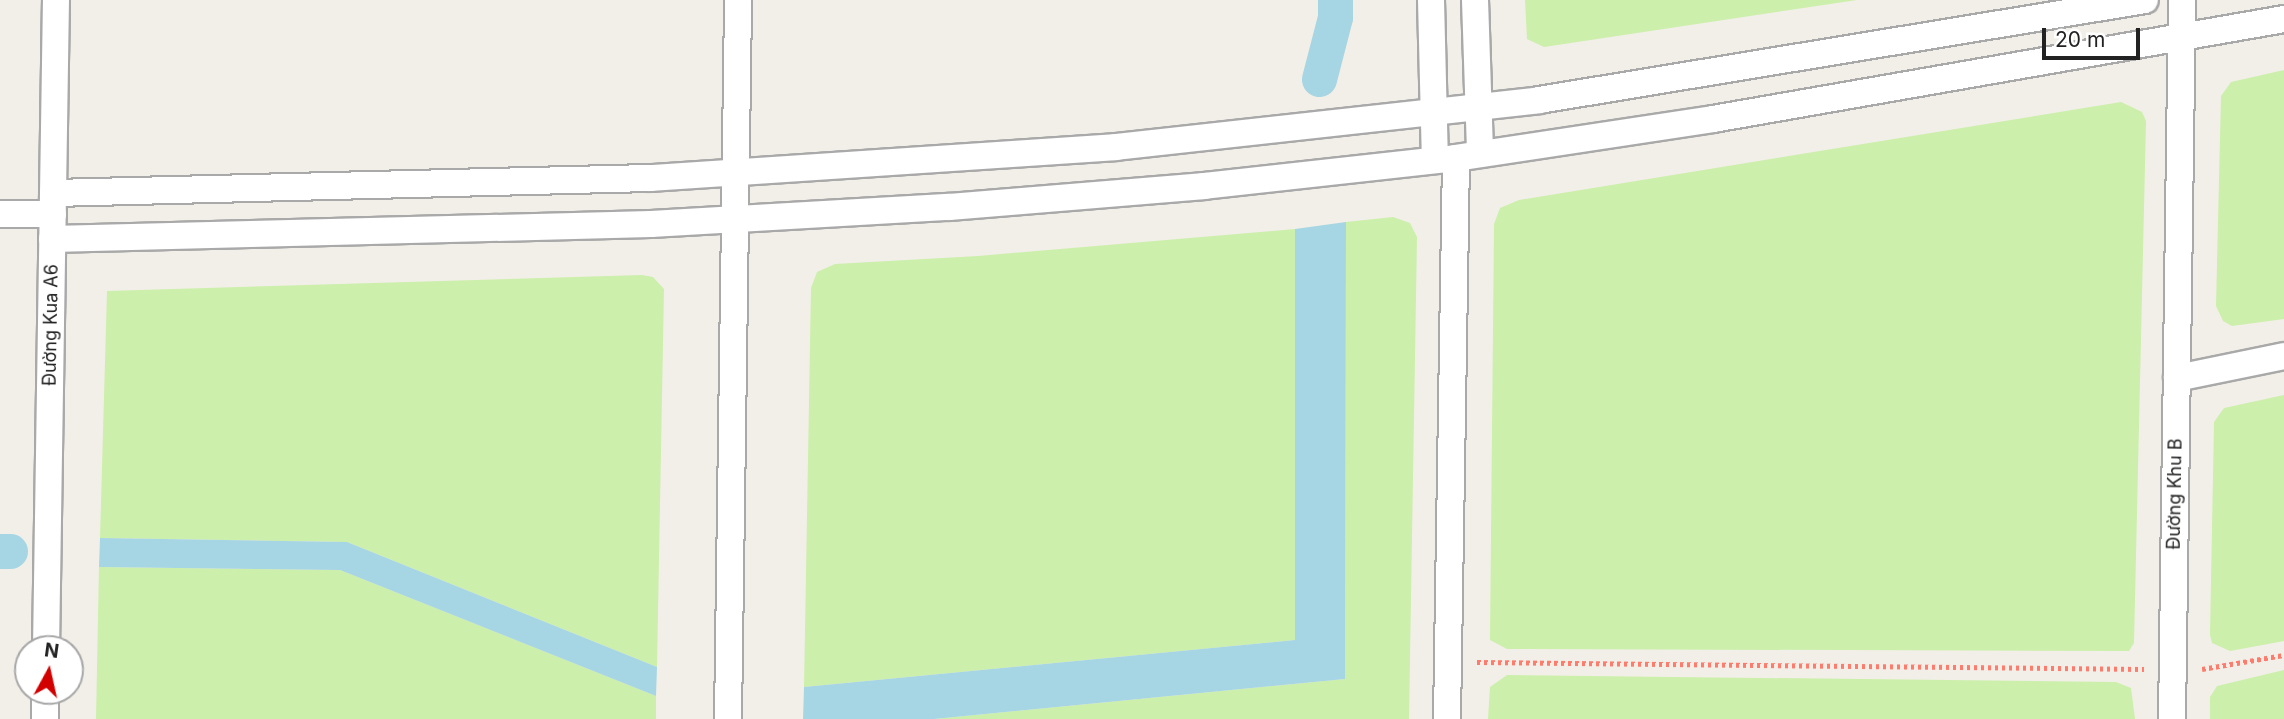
<!DOCTYPE html>
<meta charset="utf-8">
<style>
body{margin:0}
#map{position:relative;width:2284px;height:719px;overflow:hidden;background:#f2efe8;font-family:Inter,sans-serif}
div>[style]{position:absolute}
.grass>*{inset:0;background:#ccefab}
.water>*{inset:0;background:#a6d5e3}
.canal>*{height:35px;margin:-17.5px;padding:0 17.5px;transform-origin:17.5px;border-radius:17.5px;background:#a6d5e3}
.path>*{height:4.5px;margin-top:-2.25px;transform-origin:0;background:repeating-linear-gradient(90deg,#ff7b6c 0 3.5px,transparent 0 7px)}
.roads{filter:drop-shadow(2px 0 #a9a9a9) drop-shadow(-2px 0 #a9a9a9) drop-shadow(0 2px #a9a9a9) drop-shadow(0 -2px #a9a9a9)}
.minor>*{height:26px;margin:-13px;padding:0 13px;transform-origin:13px;border-radius:13px;background:#fff}
span{translate:-50% -50%;white-space:nowrap;text-align:center;line-height:1.15;-webkit-text-stroke:5px #fff;paint-order:stroke}
.street-label{font-size:18px;color:#222}
.north{position:absolute;left:14px;top:635px;width:70px;height:70px;box-sizing:border-box;background:#fff;border:2px solid #a7a7a7;border-radius:50%;rotate:8deg;font-size:19px;font-weight:700;line-height:28px;text-align:center;color:#222}
.north::after{content:'';display:block;margin:auto;width:24px;height:32px;background:#d30000;clip-path:polygon(50% 0,100% 100%,50% 72%,0 100%)}
.scale{position:absolute;left:2042px;top:28px;width:98px;height:32px;box-sizing:border-box;border:4px solid #222;border-top:0;padding-left:9px;font-size:21px;line-height:24px;white-space:nowrap;color:#222;-webkit-text-stroke:5px #fff;paint-order:stroke}
</style>
<div id="map">
<div class="grass">
<i style="clip-path:polygon(1525px 0,1857px 0,1544px 47px,1527px 39px)"></i>
<i style="clip-path:polygon(2284px 70px,2284px 319px,2232px 326px,2223px 321px,2216px 306px,2221px 96px,2231px 82px)"></i>
<i style="clip-path:polygon(2121px 102px,2142px 112px,2146px 121px,2134px 643px,2129px 651px,1507px 649px,1490px 640px,1494px 224px,1500px 208px,1519px 200px)"></i>
<i style="clip-path:polygon(1393px 217px,1410px 223px,1417px 237px,1409px 719px,934px 719px,1345px 679px,1346px 222px)"></i>
<i style="clip-path:polygon(1295px 229px,1295px 640px,804px 687px,811px 288px,817px 272px,835px 264px,978px 256px)"></i>
<i style="clip-path:polygon(642px 275px,653px 277px,664px 289px,657px 667px,347px 542px,100px 538px,107px 291px)"></i>
<i style="clip-path:polygon(2284px 395px,2284px 641px,2230px 651px,2212px 643px,2210px 635px,2214px 422px,2224px 408px)"></i>
<i style="clip-path:polygon(99px 567px,340px 570px,656px 696px,656px 719px,96px 719px)"></i>
<i style="clip-path:polygon(2284px 670px,2284px 719px,2210px 719px,2210px 697px,2217px 686px)"></i>
<i style="clip-path:polygon(1507px 675px,2116px 682px,2131px 688px,2135px 719px,1488px 719px,1490px 687px)"></i>
</div>
<div class="water">
<i style="clip-path:polygon(1346px 222px,1345px 679px,934px 719px,803px 719px,804px 687px,1295px 640px,1295px 229px)"></i>
<i style="clip-path:polygon(100px 538px,347px 542px,657px 667px,656px 696px,340px 570px,99px 567px)"></i>
</div>
<div class="canal">
<i style="left:1319px;top:79px;width:64px;rotate:-75.5deg"></i>
<i style="left:1335px;top:17px;width:17px;rotate:-90deg"></i>
<i style="left:0;top:551px;width:10px"></i>
</div>
<div class="path">
<i style="left:1477px;top:662px;width:667px;rotate:0.6deg"></i>
<i style="left:2202px;top:669px;width:83px;rotate:-9.7deg"></i>
</div>
<div class="roads">
<div class="minor">
<i style="left:1431px;top:0;width:160px;rotate:88.6deg"></i>
<i style="left:1475px;top:0;width:154px;rotate:88.1deg"></i>
<i style="left:53px;top:193px;width:598px;rotate:-1.44deg"></i>
<i style="left:651px;top:178px;width:466px;rotate:-3.8deg"></i>
<i style="left:1116px;top:147px;width:426px;rotate:-6.3deg"></i>
<i style="left:1539px;top:100px;width:614px;rotate:-9.37deg"></i>
<i style="left:0;top:214px;width:53px"></i>
<i style="left:52px;top:239px;width:599px;rotate:-1.43deg"></i>
<i style="left:651px;top:224px;width:299px;rotate:-3.3deg"></i>
<i style="left:950px;top:207px;width:255px;rotate:-4.7deg"></i>
<i style="left:1204px;top:186px;width:254px;rotate:-6.3deg"></i>
<i style="left:1456px;top:158px;width:260px;rotate:-8.6deg"></i>
<i style="left:1713px;top:119px;width:580px;rotate:-9.93deg"></i>
<i style="left:2177px;top:378px;width:109px;rotate:-11.6deg"></i>
<i style="left:46px;top:649px;width:649px;rotate:-89.12deg"></i>
<i style="left:45px;top:719px;width:28px;rotate:-90deg"></i>
<i style="left:728px;top:719px;width:719px;rotate:-89.2deg"></i>
<i style="left:1447px;top:719px;width:561px;rotate:-89.08deg"></i>
<i style="left:2172px;top:719px;width:719px;rotate:-89.2deg"></i>
</div>
</div>
<div class="street-label">
<span style="left:51px;top:325px;rotate:-89deg">Đường Kua A6</span>
<span style="left:2175px;top:494px;rotate:-89deg">Đường Khu B</span>
</div>
<div class="north">N</div>
<div class="scale">20 m</div>
</div>
